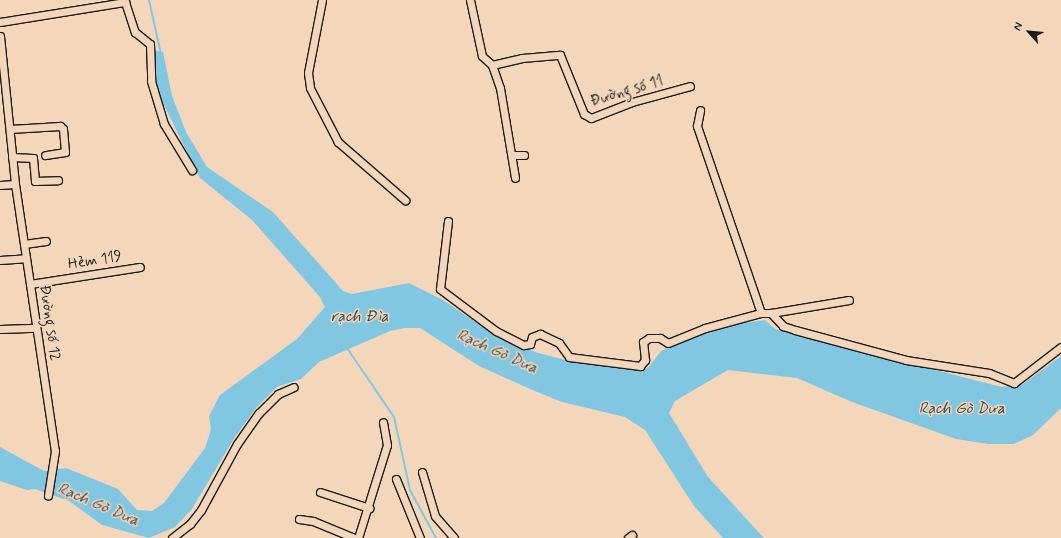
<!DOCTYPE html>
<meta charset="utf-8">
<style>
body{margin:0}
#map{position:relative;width:1061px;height:538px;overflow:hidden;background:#f4d7ba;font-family:Mynerve,sans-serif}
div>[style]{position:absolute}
.water>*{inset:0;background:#81c7e2}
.stream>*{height:2px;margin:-1px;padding:0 1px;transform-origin:1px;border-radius:1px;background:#81c7e2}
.roads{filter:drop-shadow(1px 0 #1c1c1c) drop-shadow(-1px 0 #1c1c1c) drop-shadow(0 1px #1c1c1c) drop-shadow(0 -1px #1c1c1c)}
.minor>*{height:7px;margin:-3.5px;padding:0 3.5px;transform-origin:3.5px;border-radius:3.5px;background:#f4d7ba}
span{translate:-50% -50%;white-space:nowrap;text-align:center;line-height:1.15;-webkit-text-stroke:3px #f4d7ba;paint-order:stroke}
.street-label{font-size:15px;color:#1c1c1c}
.water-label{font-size:16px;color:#35474e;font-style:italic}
.north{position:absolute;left:1009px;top:12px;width:40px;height:40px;-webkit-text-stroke:3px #f4d7ba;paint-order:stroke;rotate:297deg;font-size:11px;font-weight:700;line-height:16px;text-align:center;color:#1c1c1c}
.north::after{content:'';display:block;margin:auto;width:14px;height:18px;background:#1c1c1c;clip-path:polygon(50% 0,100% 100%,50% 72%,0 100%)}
</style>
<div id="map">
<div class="water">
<i style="clip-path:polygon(153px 50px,163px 52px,172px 96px,186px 132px,207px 167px,273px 212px,343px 291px,352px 294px,409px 283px,443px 300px,487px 330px,535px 352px,577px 363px,641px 371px,648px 368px,661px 351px,682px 341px,737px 324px,765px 320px,775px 329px,1002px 387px,1023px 384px,1061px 356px,1061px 408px,1033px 435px,1014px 444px,988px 444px,956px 439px,852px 402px,797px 378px,728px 370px,675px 401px,669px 413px,708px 477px,764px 538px,723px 538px,694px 506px,645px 430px,625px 417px,562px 402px,530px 389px,479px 366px,420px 328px,405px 328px,390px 331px,319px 362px,301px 379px,277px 387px,256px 408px,233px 440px,192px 509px,175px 527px,149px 538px,102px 525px,69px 501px,35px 489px,27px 490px,0 481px,0 447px,44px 471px,66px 468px,118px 489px,137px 510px,152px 511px,164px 503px,205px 448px,211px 429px,209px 416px,220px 395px,297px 339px,325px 307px,320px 297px,252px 220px,200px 178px,158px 93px)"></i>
</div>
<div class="stream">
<i style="left:149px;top:0;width:55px;rotate:77.5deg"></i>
<i style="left:347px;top:348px;width:83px;rotate:55.7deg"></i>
<i style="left:394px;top:417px;width:75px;rotate:77.6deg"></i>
<i style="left:410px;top:490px;width:55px;rotate:61.6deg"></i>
</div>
<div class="roads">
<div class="minor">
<i style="left:322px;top:0;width:74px;rotate:100.9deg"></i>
<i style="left:308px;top:73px;width:15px;rotate:82deg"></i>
<i style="left:310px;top:88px;width:61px;rotate:62.6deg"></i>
<i style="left:338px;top:142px;width:89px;rotate:40.9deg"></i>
<i style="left:470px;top:0;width:57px;rotate:77.9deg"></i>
<i style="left:482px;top:56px;width:13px;rotate:42deg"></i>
<i style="left:492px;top:65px;width:24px;rotate:71deg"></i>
<i style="left:500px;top:88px;width:91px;rotate:80.5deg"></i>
<i style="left:0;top:22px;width:127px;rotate:-9.1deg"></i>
<i style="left:125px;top:2px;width:32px;rotate:72deg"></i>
<i style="left:135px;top:32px;width:19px;rotate:39deg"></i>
<i style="left:150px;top:44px;width:37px;rotate:88deg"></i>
<i style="left:151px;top:81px;width:45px;rotate:73.2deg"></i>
<i style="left:164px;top:124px;width:54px;rotate:58.7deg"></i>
<i style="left:0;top:36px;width:149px;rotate:84.2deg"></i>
<i style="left:15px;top:184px;width:270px;rotate:81.5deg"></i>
<i style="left:55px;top:451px;width:45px;rotate:99deg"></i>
<i style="left:492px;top:65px;width:31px;rotate:-13deg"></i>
<i style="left:522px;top:58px;width:38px;rotate:-5deg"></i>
<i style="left:560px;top:55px;width:64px;rotate:67.9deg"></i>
<i style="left:584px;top:114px;width:8px;rotate:30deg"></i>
<i style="left:591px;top:118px;width:44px;rotate:-21.3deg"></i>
<i style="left:632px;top:102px;width:60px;rotate:-15.4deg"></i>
<i style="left:10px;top:129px;width:50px;rotate:-3.4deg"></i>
<i style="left:60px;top:126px;width:4px;rotate:45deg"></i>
<i style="left:63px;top:129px;width:23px;rotate:85deg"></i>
<i style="left:65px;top:152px;width:20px;rotate:171deg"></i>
<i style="left:512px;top:155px;width:12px"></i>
<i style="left:12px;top:157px;width:21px;rotate:3deg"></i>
<i style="left:33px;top:158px;width:23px;rotate:85deg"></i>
<i style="left:35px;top:181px;width:23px;rotate:-2deg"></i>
<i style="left:0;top:185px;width:15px;rotate:-4deg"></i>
<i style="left:448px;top:221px;width:68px;rotate:96.7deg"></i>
<i style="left:440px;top:289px;width:70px;rotate:36.9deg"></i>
<i style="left:496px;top:331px;width:31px;rotate:27deg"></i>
<i style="left:524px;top:345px;width:6px;rotate:-9deg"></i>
<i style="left:530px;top:344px;width:7px;rotate:-74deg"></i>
<i style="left:532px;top:337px;width:9px;rotate:-21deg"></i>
<i style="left:540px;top:334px;width:21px;rotate:25deg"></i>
<i style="left:559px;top:343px;width:17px;rotate:54deg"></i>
<i style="left:569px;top:357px;width:72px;rotate:7.2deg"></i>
<i style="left:640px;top:366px;width:8px;rotate:-50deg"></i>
<i style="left:645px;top:360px;width:18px;rotate:-96deg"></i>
<i style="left:643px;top:342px;width:7px;rotate:-34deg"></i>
<i style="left:649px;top:338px;width:11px"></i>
<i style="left:660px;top:338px;width:9px;rotate:32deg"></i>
<i style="left:668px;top:343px;width:40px;rotate:-22deg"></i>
<i style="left:705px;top:328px;width:58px;rotate:-15deg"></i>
<i style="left:761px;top:313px;width:198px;rotate:-108.9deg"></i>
<i style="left:697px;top:126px;width:16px;rotate:-79deg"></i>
<i style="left:24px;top:244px;width:22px;rotate:-8deg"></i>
<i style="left:0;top:260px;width:26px;rotate:-4deg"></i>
<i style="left:30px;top:284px;width:111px;rotate:-8.8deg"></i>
<i style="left:761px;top:313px;width:10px"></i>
<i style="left:771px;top:313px;width:18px;rotate:47deg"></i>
<i style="left:783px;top:326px;width:13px;rotate:18deg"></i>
<i style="left:795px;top:330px;width:115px;rotate:15.1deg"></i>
<i style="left:906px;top:360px;width:84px;rotate:8.9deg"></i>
<i style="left:989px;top:373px;width:27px;rotate:22deg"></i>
<i style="left:1014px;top:383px;width:59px;rotate:-37.5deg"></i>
<i style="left:771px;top:313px;width:79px;rotate:-9.5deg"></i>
<i style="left:0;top:329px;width:36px;rotate:-2deg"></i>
<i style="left:422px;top:472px;width:46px;rotate:73.5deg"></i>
<i style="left:435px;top:516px;width:29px;rotate:49deg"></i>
<i style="left:396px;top:479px;width:64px;rotate:67.9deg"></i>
<i style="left:320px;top:492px;width:52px;rotate:18.1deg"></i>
<i style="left:299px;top:519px;width:14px;rotate:8deg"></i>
<i style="left:313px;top:521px;width:44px;rotate:22.5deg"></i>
<i style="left:172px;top:538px;width:23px;rotate:-38deg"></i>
<i style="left:190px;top:524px;width:18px;rotate:-52deg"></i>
<i style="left:201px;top:510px;width:75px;rotate:-61.4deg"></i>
<i style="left:237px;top:444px;width:38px;rotate:-55deg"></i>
<i style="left:259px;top:413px;width:27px;rotate:-45deg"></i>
<i style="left:278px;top:394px;width:17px;rotate:-24deg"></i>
<i style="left:358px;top:538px;width:97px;rotate:-72.7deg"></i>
<i style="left:387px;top:445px;width:23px;rotate:-100deg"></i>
<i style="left:628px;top:538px;width:5px;rotate:-37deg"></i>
</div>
</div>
<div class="street-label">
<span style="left:627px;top:92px;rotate:-17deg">Đường số 11</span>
<span style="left:95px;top:261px;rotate:-9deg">Hẻm 119</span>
<span style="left:49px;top:323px;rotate:82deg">Đường số 12</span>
</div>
<div class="water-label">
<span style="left:360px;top:317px">rạch Đìa</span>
<span style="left:497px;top:352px;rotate:24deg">Rạch Gò Dưa</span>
<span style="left:962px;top:409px">Rạch Gò Dưa</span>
<span style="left:98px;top:505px;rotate:23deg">Rạch Gò Dưa</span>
</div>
<div class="north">N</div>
</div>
